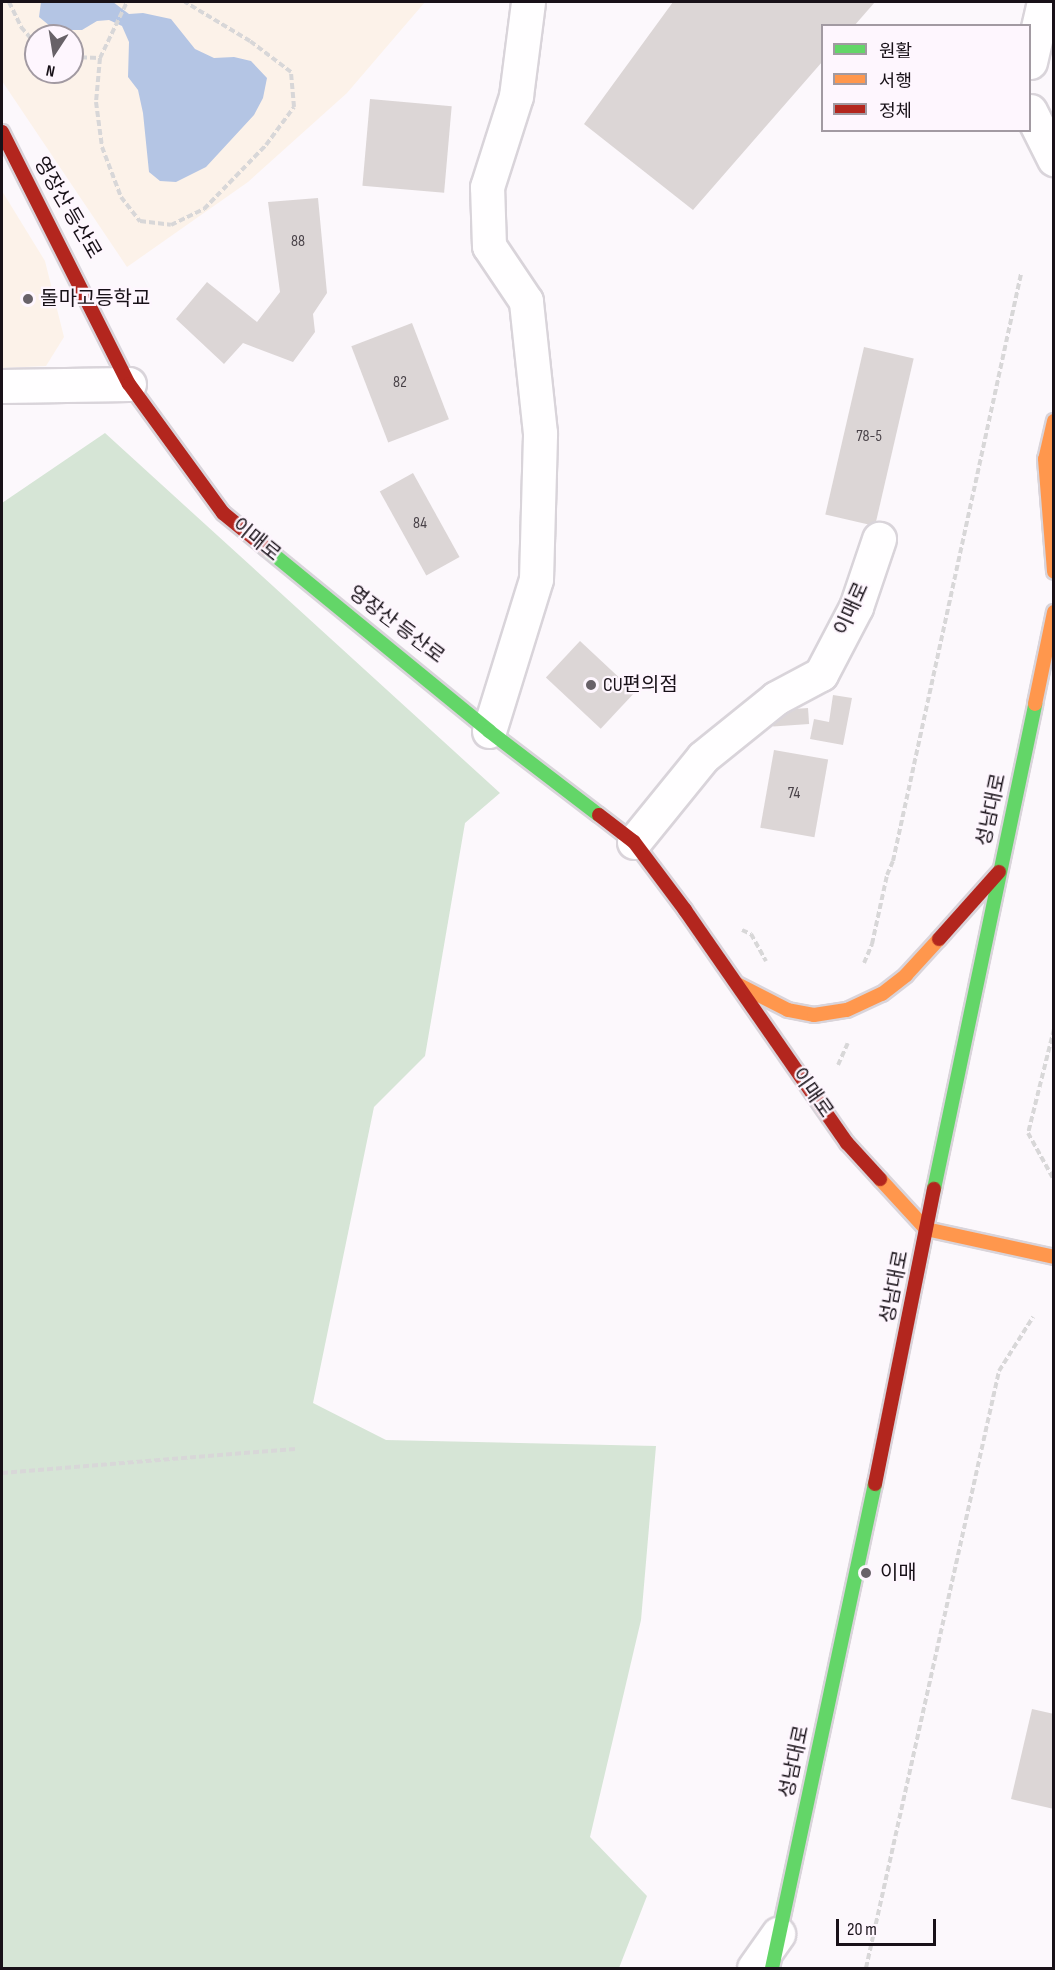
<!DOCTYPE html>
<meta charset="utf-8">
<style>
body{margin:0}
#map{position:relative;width:1055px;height:1970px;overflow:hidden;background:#fcf8fc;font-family:"Sofia Sans Condensed","Noto Sans KR",sans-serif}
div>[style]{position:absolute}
.education>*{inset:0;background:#fcf2e9}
.green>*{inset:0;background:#d6e5d6}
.water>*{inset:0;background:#b4c5e4}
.building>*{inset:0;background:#dcd6d6;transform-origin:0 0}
.path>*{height:4px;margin-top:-2px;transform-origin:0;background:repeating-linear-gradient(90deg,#d8d7d8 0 6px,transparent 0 9px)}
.roads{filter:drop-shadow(2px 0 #d9d4da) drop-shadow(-2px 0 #d9d4da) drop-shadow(0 2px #d9d4da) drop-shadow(0 -2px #d9d4da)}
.street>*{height:33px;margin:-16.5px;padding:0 16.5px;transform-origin:16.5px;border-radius:16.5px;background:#fffeff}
.fast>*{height:14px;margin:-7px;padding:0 7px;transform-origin:7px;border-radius:7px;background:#63d668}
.slow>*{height:14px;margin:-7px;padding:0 7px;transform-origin:7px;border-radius:7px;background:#ff974d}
.jam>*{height:14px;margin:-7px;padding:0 7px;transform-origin:7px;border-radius:7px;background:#b3261e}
.dots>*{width:16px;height:16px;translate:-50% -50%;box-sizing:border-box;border:3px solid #fef6fe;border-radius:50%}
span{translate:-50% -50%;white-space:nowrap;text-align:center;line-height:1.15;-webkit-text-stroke:4.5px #fef6fe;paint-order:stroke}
.number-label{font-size:16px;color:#494248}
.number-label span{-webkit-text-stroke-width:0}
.street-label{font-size:20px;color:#181118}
.poi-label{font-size:20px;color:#181118}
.left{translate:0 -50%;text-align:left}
.frame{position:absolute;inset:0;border:3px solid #181118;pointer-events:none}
.legend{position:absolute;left:821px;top:24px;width:210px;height:108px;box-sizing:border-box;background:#fef6fe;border:2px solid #a29aa2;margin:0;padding:8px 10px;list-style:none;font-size:18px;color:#181118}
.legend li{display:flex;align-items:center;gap:12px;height:30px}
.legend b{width:30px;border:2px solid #a29aa2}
.north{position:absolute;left:24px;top:24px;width:60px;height:60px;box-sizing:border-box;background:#fef6fe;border:2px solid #a29aa2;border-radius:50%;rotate:192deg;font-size:16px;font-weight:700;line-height:24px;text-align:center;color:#181118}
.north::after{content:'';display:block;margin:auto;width:21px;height:27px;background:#686268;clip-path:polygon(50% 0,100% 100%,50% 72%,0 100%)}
.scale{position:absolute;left:836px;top:1919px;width:100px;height:27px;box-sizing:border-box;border:3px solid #181118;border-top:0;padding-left:8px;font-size:18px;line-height:21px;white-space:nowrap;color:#181118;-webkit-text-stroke:4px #fef6fe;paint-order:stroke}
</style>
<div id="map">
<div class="education">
<i style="clip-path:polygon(evenodd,2px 2px,425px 2px,347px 93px,248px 182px,127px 267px,2px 81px,2px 2px,36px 36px,72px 36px,72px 72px,36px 72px,36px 36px)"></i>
<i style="clip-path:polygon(2px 191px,45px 261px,64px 337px,46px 366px,2px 368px)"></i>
</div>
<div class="green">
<i style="clip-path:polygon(105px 433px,500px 793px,465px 823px,425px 1056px,374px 1107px,313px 1403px,386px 1440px,656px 1446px,641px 1620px,590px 1837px,647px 1896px,619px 1968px,2px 1968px,2px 503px)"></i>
</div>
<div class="water">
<i style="clip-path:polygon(41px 2px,113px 2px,129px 14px,143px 13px,171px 19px,195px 49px,214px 58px,234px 57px,251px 61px,267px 78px,263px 98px,254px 115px,206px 167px,176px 182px,160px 181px,149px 172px,143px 113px,138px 90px,128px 77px,129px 42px,122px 26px,109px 20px,97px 21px,82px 30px,62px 30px,50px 26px,39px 17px)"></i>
</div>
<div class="building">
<i style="clip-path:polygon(673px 2px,875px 2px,854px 26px,822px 26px,822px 62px,693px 210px,584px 124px)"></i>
<i style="left:370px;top:99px;width:82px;height:87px;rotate:5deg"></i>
<i style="clip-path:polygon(318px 198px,327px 293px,313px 314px,315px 332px,293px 362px,243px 343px,224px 364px,176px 319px,207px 282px,257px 322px,280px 292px,268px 202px)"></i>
<i style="left:412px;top:323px;width:103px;height:65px;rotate:69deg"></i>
<i style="left:864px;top:347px;width:51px;height:172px;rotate:13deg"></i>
<i style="left:413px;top:473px;width:96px;height:38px;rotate:61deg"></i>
<i style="left:580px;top:641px;width:75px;height:50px;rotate:43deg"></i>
<i style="clip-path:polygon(833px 695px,852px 698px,843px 745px,810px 739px,814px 719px,829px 722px)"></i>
<i style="left:808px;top:708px;width:16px;height:36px;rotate:86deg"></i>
<i style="left:774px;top:750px;width:55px;height:79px;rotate:10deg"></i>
<i style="clip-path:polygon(1032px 1709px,1054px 1714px,1054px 1809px,1011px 1799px)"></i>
</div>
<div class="path">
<i style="left:9px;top:2px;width:28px;rotate:64deg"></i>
<i style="left:21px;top:27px;width:23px;rotate:49deg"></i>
<i style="left:72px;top:57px;width:28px;rotate:2deg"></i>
<i style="left:100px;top:58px;width:62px;rotate:-64.3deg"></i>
<i style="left:100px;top:58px;width:44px;rotate:95.2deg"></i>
<i style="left:96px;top:102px;width:45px;rotate:82.4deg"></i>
<i style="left:102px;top:147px;width:53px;rotate:69.2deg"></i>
<i style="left:121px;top:197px;width:31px;rotate:52deg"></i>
<i style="left:140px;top:221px;width:31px;rotate:7deg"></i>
<i style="left:171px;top:225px;width:37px;rotate:-26deg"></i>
<i style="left:204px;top:209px;width:89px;rotate:-45.9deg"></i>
<i style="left:266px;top:145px;width:47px;rotate:-53.6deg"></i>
<i style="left:294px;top:107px;width:35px;rotate:-95deg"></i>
<i style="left:291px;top:72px;width:51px;rotate:-142.9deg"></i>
<i style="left:250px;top:41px;width:76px;rotate:-149deg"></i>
<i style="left:742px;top:930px;width:10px;rotate:24deg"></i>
<i style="left:751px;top:934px;width:31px;rotate:61deg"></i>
<i style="left:864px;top:963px;width:21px;rotate:-67deg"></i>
<i style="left:872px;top:944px;width:71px;rotate:-77.7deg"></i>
<i style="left:887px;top:875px;width:15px;rotate:-67deg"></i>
<i style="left:893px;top:861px;width:601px;rotate:-77.7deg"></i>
<i style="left:1054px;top:1029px;width:107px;rotate:104deg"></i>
<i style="left:1028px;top:1133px;width:54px;rotate:61deg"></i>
<i style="left:838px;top:1065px;width:24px;rotate:-66deg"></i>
<i style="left:2px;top:1473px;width:294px;rotate:-4.7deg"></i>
<i style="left:866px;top:1968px;width:612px;rotate:-77.44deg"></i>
<i style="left:999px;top:1371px;width:64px;rotate:-57.8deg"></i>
</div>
<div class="roads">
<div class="street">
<i style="left:1030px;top:62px;width:62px;rotate:-76.9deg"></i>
<i style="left:1030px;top:111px;width:54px;rotate:63.4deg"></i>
<i style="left:2px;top:386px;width:127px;rotate:-0.9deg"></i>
<i style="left:489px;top:731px;width:159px;rotate:-72.8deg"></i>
<i style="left:536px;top:579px;width:146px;rotate:-88.4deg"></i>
<i style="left:540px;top:433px;width:133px;rotate:-96.1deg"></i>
<i style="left:526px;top:301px;width:66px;rotate:-123.9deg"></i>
<i style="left:489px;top:246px;width:59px;rotate:-91.9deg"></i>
<i style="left:487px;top:187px;width:96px;rotate:-72.3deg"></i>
<i style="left:516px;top:96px;width:95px;rotate:-82.7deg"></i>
<i style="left:634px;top:842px;width:109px;rotate:-50.9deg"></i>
<i style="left:703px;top:757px;width:94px;rotate:-38.9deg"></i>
<i style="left:776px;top:698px;width:51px;rotate:-28.1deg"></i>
<i style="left:821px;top:674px;width:76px;rotate:-62.4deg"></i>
<i style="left:856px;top:607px;width:72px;rotate:-71.3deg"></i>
<i style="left:754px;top:1968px;width:42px;rotate:-54.8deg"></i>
</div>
<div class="fast">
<i style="left:267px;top:549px;width:287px;rotate:39.3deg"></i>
<i style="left:489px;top:731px;width:138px;rotate:37.4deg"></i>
<i style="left:934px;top:1189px;width:495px;rotate:-78.2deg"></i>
<i style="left:772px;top:1968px;width:495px;rotate:-78deg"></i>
</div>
<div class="slow">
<i style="left:1054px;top:421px;width:39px;rotate:103deg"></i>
<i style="left:1045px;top:459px;width:113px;rotate:85.4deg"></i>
<i style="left:1035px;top:704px;width:94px;rotate:-78.3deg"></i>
<i style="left:737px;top:984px;width:57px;rotate:27deg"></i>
<i style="left:788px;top:1010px;width:26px;rotate:11deg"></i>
<i style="left:814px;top:1015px;width:33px;rotate:-9deg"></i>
<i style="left:847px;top:1010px;width:38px;rotate:-25deg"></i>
<i style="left:882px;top:994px;width:31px;rotate:-38deg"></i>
<i style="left:906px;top:975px;width:49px;rotate:-47.5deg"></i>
<i style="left:880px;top:1179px;width:68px;rotate:47.4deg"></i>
<i style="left:926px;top:1229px;width:131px;rotate:12.3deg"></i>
</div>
<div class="jam">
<i style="left:2px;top:132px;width:282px;rotate:63.3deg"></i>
<i style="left:129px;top:384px;width:160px;rotate:53.9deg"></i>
<i style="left:223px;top:513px;width:57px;rotate:39.3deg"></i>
<i style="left:599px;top:815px;width:44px;rotate:37.6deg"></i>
<i style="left:634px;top:842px;width:85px;rotate:53.1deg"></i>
<i style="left:685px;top:910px;width:284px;rotate:55.2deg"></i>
<i style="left:847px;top:1143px;width:49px;rotate:47.5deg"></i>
<i style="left:939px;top:939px;width:90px;rotate:-48.2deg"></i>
<i style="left:875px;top:1484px;width:301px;rotate:-78.7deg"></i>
</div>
</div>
<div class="dots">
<i style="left:28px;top:299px;background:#686268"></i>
<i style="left:591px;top:685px;background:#686268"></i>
<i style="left:866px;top:1573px;background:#686268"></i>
</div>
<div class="number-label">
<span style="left:298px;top:242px">88</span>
<span style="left:400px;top:383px">82</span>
<span style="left:869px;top:437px">78-5</span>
<span style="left:420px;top:524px">84</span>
<span style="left:794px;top:794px">74</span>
</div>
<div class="street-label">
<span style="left:67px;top:208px;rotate:60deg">영장산 등산로</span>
<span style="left:256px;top:540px;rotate:39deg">이매로</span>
<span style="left:852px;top:609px;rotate:-66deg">이매로</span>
<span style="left:396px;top:625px;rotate:37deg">영장산 등산로</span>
<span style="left:992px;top:810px;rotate:-78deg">성남대로</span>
<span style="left:812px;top:1093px;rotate:55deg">이매로</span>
<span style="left:895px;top:1287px;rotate:-79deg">성남대로</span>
<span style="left:795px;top:1762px;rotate:-78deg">성남대로</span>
</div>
<div class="poi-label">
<span class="left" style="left:40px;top:299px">돌마고등학교</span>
<span class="left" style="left:603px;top:685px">CU편의점</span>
<span class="left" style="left:880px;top:1573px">이매</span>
</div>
<div class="frame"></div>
<ul class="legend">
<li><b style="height:8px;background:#63d668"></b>원활</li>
<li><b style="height:8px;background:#ff974d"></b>서행</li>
<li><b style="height:8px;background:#b3261e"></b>정체</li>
</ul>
<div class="north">N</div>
<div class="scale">20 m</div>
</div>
